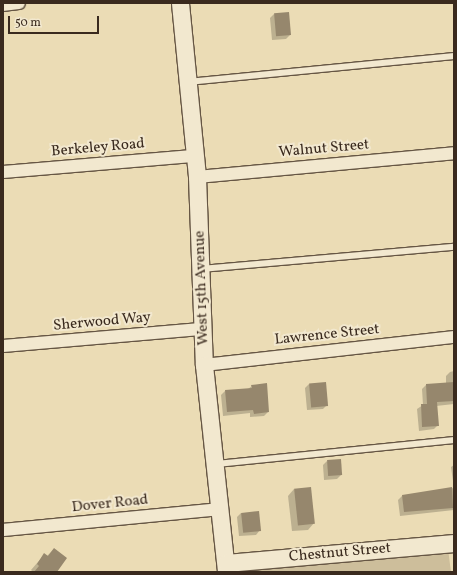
<!DOCTYPE html>
<style>
body{margin:0}
#map{position:relative;width:457px;height:575px;overflow:hidden;background:#ebdcb5;font-family:Vollkorn,serif}
div>[style]{position:absolute}
.green>*{inset:0;background:#cdbe9b}
.shadow>*{inset:0;background:#0003}
.building>*{inset:0;background:#96876d;transform-origin:0 0}
.roads{filter:drop-shadow(1px 0 #665644) drop-shadow(-1px 0 #665644) drop-shadow(0 1px #665644) drop-shadow(0 -1px #665644)}
.lane>*{height:6px;margin:-3px;padding:0 3px;transform-origin:3px;border-radius:3px;background:#f2e8cf}
.street>*{height:12px;margin:-6px;padding:0 6px;transform-origin:6px;border-radius:6px;background:#f2e8cf}
.secondary>*{height:17px;margin:-8.5px;padding:0 8.5px;transform-origin:8.5px;border-radius:8.5px;background:#f2e8cf}
span{translate:-50% -50%;white-space:nowrap;text-align:center;line-height:1.15;-webkit-text-stroke:4px #f2e8cf;paint-order:stroke}
.street-label{font-size:15px;color:#3a2a1e}
.frame{position:absolute;inset:0;border:4px solid #3a2a1e;pointer-events:none}
.scale{position:absolute;left:8px;top:16px;width:91px;height:18px;box-sizing:border-box;border:2px solid #3a2a1e;border-top:0;padding-left:5px;font-size:12px;line-height:14px;white-space:nowrap;color:#3a2a1e;-webkit-text-stroke:3px #f2e8cf;paint-order:stroke}
</style>
<div id="map">
<div class="green">
<i style="clip-path:polygon(448px 549px,451px 572px,239px 572px,241px 570px)"></i>
</div>
<div class="shadow">
<i style="clip-path:polygon(274px 14px,290px 35px,286px 39px,272px 40px,270px 18px)"></i>
<i style="clip-path:polygon(454px 371px,454px 404px,436px 406px,438px 425px,434px 429px,419px 431px,417px 409px,423px 405px,422px 389px,426px 385px,446px 384px,446px 376px,450px 372px)"></i>
<i style="clip-path:polygon(266px 384px,268px 412px,264px 416px,250px 417px,250px 413px,223px 416px,221px 395px,225px 391px,248px 389px,252px 386px)"></i>
<i style="clip-path:polygon(309px 384px,327px 405px,323px 409px,307px 410px,305px 388px)"></i>
<i style="clip-path:polygon(327px 461px,341px 475px,337px 479px,324px 480px,323px 465px)"></i>
<i style="clip-path:polygon(454px 465px,454px 510px,400px 516px,398px 500px,402px 496px,454px 488px,451px 467px)"></i>
<i style="clip-path:polygon(294px 489px,314px 523px,308px 530px,292px 531px,288px 496px)"></i>
<i style="clip-path:polygon(241px 513px,260px 530px,256px 535px,239px 536px,237px 517px)"></i>
<i style="clip-path:polygon(54px 549px,56px 572px,33px 572px,31px 570px,44px 555px,47px 556px)"></i>
</div>
<div class="building">
<i style="left:289px;top:12px;width:23px;height:15px;rotate:85deg"></i>
<i style="left:326px;top:382px;width:24px;height:17px;rotate:85deg"></i>
<i style="clip-path:polygon(454px 382px,454px 401px,437px 402px,439px 426px,422px 427px,421px 404px,427px 404px,426px 384px)"></i>
<i style="clip-path:polygon(267px 383px,269px 412px,254px 414px,253px 410px,227px 412px,225px 390px,252px 388px,251px 385px)"></i>
<i style="left:341px;top:459px;width:16px;height:14px;rotate:86deg"></i>
<i style="left:311px;top:487px;width:37px;height:17px;rotate:84deg"></i>
<i style="clip-path:polygon(452px 487px,453px 508px,404px 512px,402px 495px)"></i>
<i style="left:259px;top:511px;width:20px;height:18px;rotate:84deg"></i>
<i style="clip-path:polygon(54px 548px,67px 558px,57px 572px,34px 572px,39px 566px,37px 564px,44px 553px,48px 556px)"></i>
</div>
<div class="roads">
<div class="lane">
<i style="left:188px;top:82px;width:267px;rotate:-5.6deg"></i>
<i style="left:201px;top:269px;width:254px;rotate:-5deg"></i>
<i style="left:217px;top:464px;width:238px;rotate:-5.8deg"></i>
</div>
<div class="street">
<i style="left:3px;top:5px;width:16px;rotate:-7deg"></i>
<i style="left:3px;top:172px;width:193px;rotate:-4.8deg"></i>
<i style="left:197px;top:177px;width:258px;rotate:-5.3deg"></i>
<i style="left:3px;top:346px;width:201px;rotate:-4.9deg"></i>
<i style="left:204px;top:365px;width:252px;rotate:-6.4deg"></i>
<i style="left:3px;top:530px;width:218px;rotate:-5.5deg"></i>
</div>
<div class="secondary">
<i style="left:180px;top:3px;width:175px;rotate:84.4deg"></i>
<i style="left:197px;top:177px;width:188px;rotate:87.9deg"></i>
<i style="left:204px;top:365px;width:208px;rotate:83.9deg"></i>
<i style="left:226px;top:563px;width:229px;rotate:-5deg"></i>
</div>
</div>
<div class="street-label">
<span style="left:98px;top:148px;rotate:-5deg">Berkeley Road</span>
<span style="left:324px;top:149px;rotate:-5deg">Walnut Street</span>
<span style="left:202px;top:288px;rotate:-92deg">West 15th Avenue</span>
<span style="left:102px;top:322px;rotate:-5deg">Sherwood Way</span>
<span style="left:327px;top:335px;rotate:-6deg">Lawrence Street</span>
<span style="left:110px;top:504px;rotate:-6deg">Dover Road</span>
<span style="left:340px;top:553px;rotate:-5deg">Chestnut Street</span>
</div>
<div class="frame"></div>
<div class="scale">50 m</div>
</div>
